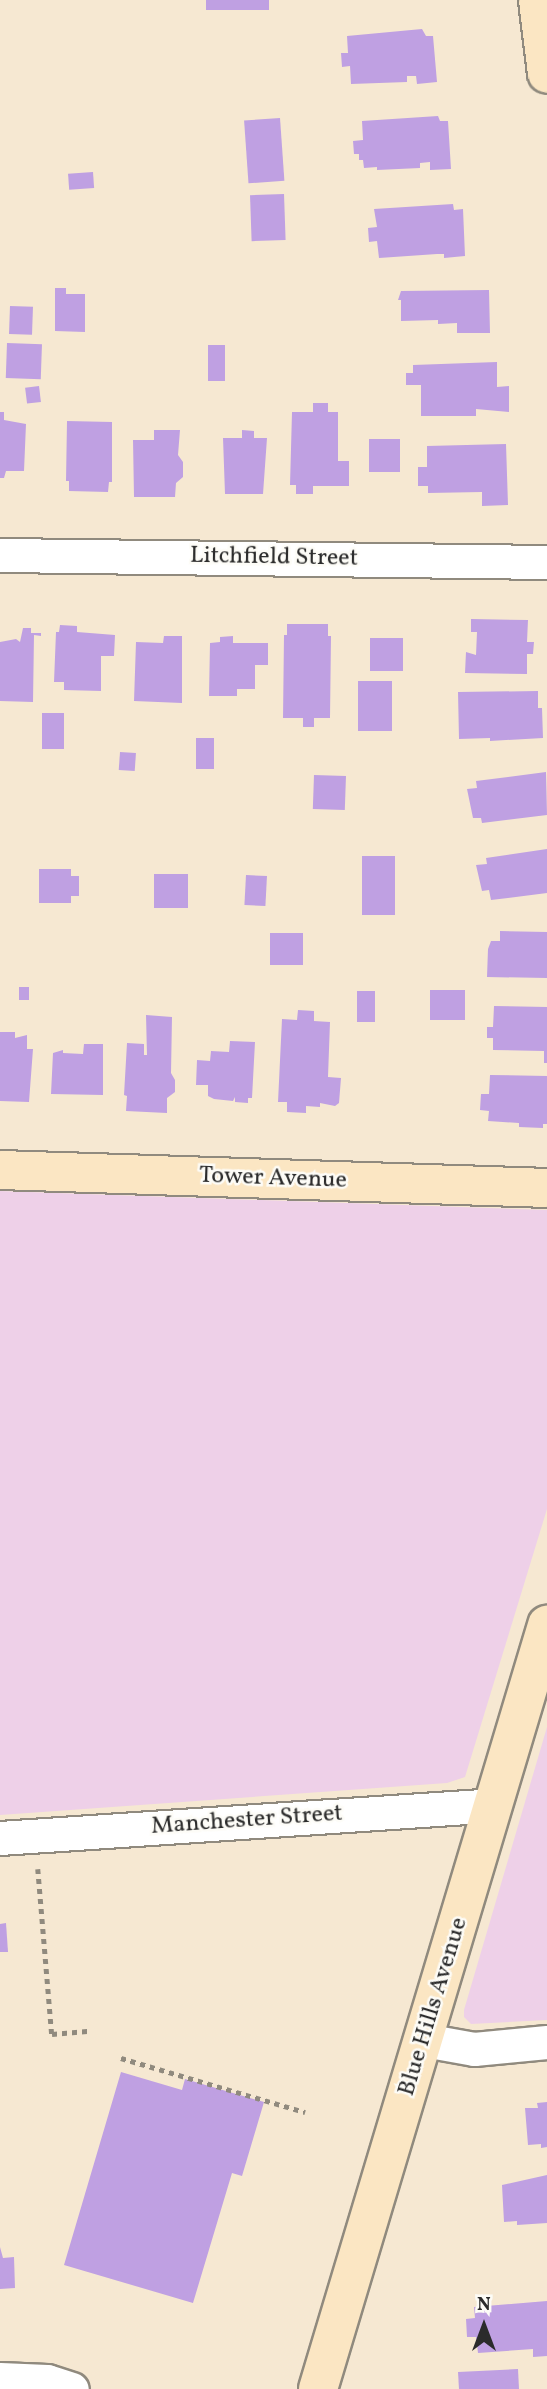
<!DOCTYPE html>
<style>
body{margin:0}
#map{position:relative;width:547px;height:2389px;overflow:hidden;background:#f6e8d2;font-family:Vollkorn,serif}
div>[style]{position:absolute}
.built>*{inset:0;background:#eed0e8}
.building>*{inset:0;background:#bfa0e2;transform-origin:0 0}
.path>*{height:4.5px;margin-top:-2.25px;transform-origin:0;background:repeating-linear-gradient(90deg,#908a7e 0 5px,transparent 0 10px)}
.roads{filter:drop-shadow(2px 0 #908a7e) drop-shadow(-2px 0 #908a7e) drop-shadow(0 2px #908a7e) drop-shadow(0 -2px #908a7e)}
.minor>*{height:33px;margin:-16.5px;padding:0 16.5px;transform-origin:16.5px;border-radius:16.5px;background:#fff}
.secondary>*{height:38px;margin:-19px;padding:0 19px;transform-origin:19px;border-radius:19px;background:#fbe6c3}
span{translate:-50% -50%;white-space:nowrap;text-align:center;line-height:1.15;-webkit-text-stroke:5px #fdfcf7;paint-order:stroke}
.street-label{font-size:24px;color:#2b2b2b}
.north{position:absolute;left:449px;top:2291px;width:70px;height:70px;-webkit-text-stroke:5px #fdfcf7;paint-order:stroke;rotate:0deg;font-size:19px;font-weight:700;line-height:28px;text-align:center;color:#2b2b2b}
.north::after{content:'';display:block;margin:auto;width:24px;height:32px;background:#2b2b2b;clip-path:polygon(50% 0,100% 100%,50% 72%,0 100%)}
</style>
<div id="map">
<div class="built">
<i style="clip-path:polygon(0 1191px,547px 1210px,547px 1509px,465px 1777px,447px 1783px,0 1815px)"></i>
<i style="clip-path:polygon(547px 1727px,547px 2020px,471px 2024px,464px 2017px,464px 2010px)"></i>
</div>
<div class="building">
<i style="left:206px;top:0;width:63px;height:10px"></i>
<i style="clip-path:polygon(422px 29px,426px 36px,433px 36px,437px 82px,417px 84px,416px 76px,407px 76px,407px 82px,351px 84px,350px 66px,342px 67px,341px 53px,348px 53px,347px 36px)"></i>
<i style="clip-path:polygon(438px 116px,440px 121px,448px 121px,451px 169px,430px 170px,430px 162px,420px 163px,420px 168px,377px 170px,377px 167px,364px 168px,363px 160px,359px 160px,359px 154px,354px 154px,353px 141px,363px 140px,362px 121px)"></i>
<i style="left:280px;top:118px;width:63px;height:36px;rotate:86deg"></i>
<i style="left:93px;top:172px;width:16px;height:25px;rotate:86deg"></i>
<i style="left:284px;top:194px;width:46px;height:34px;rotate:88deg"></i>
<i style="clip-path:polygon(453px 204px,454px 210px,463px 209px,465px 256px,444px 258px,444px 254px,437px 254px,379px 258px,377px 241px,369px 242px,368px 228px,377px 227px,374px 209px)"></i>
<i style="clip-path:polygon(55px 288px,66px 288px,66px 294px,85px 294px,85px 332px,55px 331px)"></i>
<i style="clip-path:polygon(489px 290px,490px 333px,457px 333px,457px 323px,438px 324px,438px 320px,401px 321px,401px 300px,398px 300px,401px 291px)"></i>
<i style="left:10px;top:306px;width:23px;height:28px;rotate:2deg"></i>
<i style="left:7px;top:343px;width:35px;height:35px;rotate:2deg"></i>
<i style="left:208px;top:345px;width:17px;height:36px"></i>
<i style="clip-path:polygon(497px 362px,497px 387px,509px 386px,509px 412px,476px 409px,476px 416px,421px 416px,421px 385px,406px 385px,406px 373px,413px 373px,413px 365px)"></i>
<i style="left:39px;top:386px;width:16px;height:14px;rotate:83deg"></i>
<i style="clip-path:polygon(313px 403px,328px 403px,328px 412px,338px 412px,338px 461px,349px 461px,349px 486px,313px 486px,313px 494px,296px 494px,296px 485px,290px 485px,292px 412px,313px 412px)"></i>
<i style="clip-path:polygon(0 412px,4px 412px,4px 420px,26px 424px,24px 471px,6px 471px,4px 478px,0 478px)"></i>
<i style="clip-path:polygon(67px 421px,112px 422px,112px 482px,109px 482px,108px 492px,69px 491px,69px 481px,66px 481px)"></i>
<i style="clip-path:polygon(154px 430px,180px 430px,178px 455px,183px 462px,183px 477px,176px 483px,175px 497px,134px 497px,133px 440px,154px 440px)"></i>
<i style="clip-path:polygon(242px 430px,254px 431px,254px 438px,267px 438px,263px 494px,225px 494px,223px 438px,242px 438px)"></i>
<i style="left:369px;top:439px;width:31px;height:33px"></i>
<i style="clip-path:polygon(506px 444px,508px 505px,482px 506px,482px 492px,428px 493px,428px 486px,418px 486px,418px 467px,427px 467px,427px 446px)"></i>
<i style="clip-path:polygon(471px 619px,528px 620px,527px 642px,534px 642px,533px 654px,527px 654px,527px 674px,465px 673px,466px 652px,476px 655px,477px 632px,471px 632px)"></i>
<i style="clip-path:polygon(287px 624px,328px 624px,328px 636px,331px 636px,330px 718px,314px 718px,314px 727px,303px 727px,303px 718px,283px 718px,284px 635px,287px 635px)"></i>
<i style="clip-path:polygon(60px 625px,77px 626px,77px 632px,115px 635px,114px 656px,101px 656px,101px 691px,64px 690px,64px 682px,54px 682px,56px 632px,59px 632px)"></i>
<i style="clip-path:polygon(23px 628px,31px 628px,31px 633px,41px 633px,41px 636px,34px 635px,33px 702px,0 701px,0 642px,16px 639px,20px 642px)"></i>
<i style="clip-path:polygon(164px 636px,182px 636px,182px 703px,134px 701px,136px 642px,163px 643px)"></i>
<i style="clip-path:polygon(233px 636px,233px 643px,268px 643px,268px 665px,255px 665px,255px 689px,237px 689px,237px 696px,209px 696px,210px 643px,220px 642px,220px 637px)"></i>
<i style="left:370px;top:638px;width:33px;height:33px"></i>
<i style="left:358px;top:681px;width:34px;height:50px"></i>
<i style="clip-path:polygon(538px 691px,538px 708px,542px 708px,543px 738px,490px 741px,490px 738px,459px 739px,458px 692px)"></i>
<i style="left:42px;top:713px;width:22px;height:36px"></i>
<i style="left:196px;top:738px;width:18px;height:31px"></i>
<i style="left:120px;top:752px;width:16px;height:18px;rotate:4deg"></i>
<i style="clip-path:polygon(546px 772px,547px 815px,482px 823px,481px 818px,473px 818px,467px 789px,477px 788px,476px 781px)"></i>
<i style="left:314px;top:775px;width:32px;height:34px;rotate:2deg"></i>
<i style="clip-path:polygon(547px 849px,547px 893px,491px 900px,489px 890px,482px 891px,476px 865px,487px 864px,486px 858px)"></i>
<i style="left:362px;top:856px;width:33px;height:59px"></i>
<i style="clip-path:polygon(39px 869px,71px 869px,71px 876px,79px 876px,79px 896px,71px 896px,71px 903px,39px 903px)"></i>
<i style="left:154px;top:874px;width:34px;height:34px"></i>
<i style="left:246px;top:875px;width:21px;height:30px;rotate:3deg"></i>
<i style="clip-path:polygon(500px 931px,547px 932px,547px 978px,487px 977px,488px 949px,491px 941px,500px 941px)"></i>
<i style="left:270px;top:933px;width:33px;height:32px"></i>
<i style="left:19px;top:987px;width:10px;height:13px"></i>
<i style="left:430px;top:990px;width:35px;height:30px"></i>
<i style="left:357px;top:991px;width:18px;height:31px"></i>
<i style="clip-path:polygon(494px 1006px,547px 1007px,547px 1063px,544px 1063px,544px 1051px,493px 1050px,493px 1038px,487px 1038px,487px 1027px,493px 1027px)"></i>
<i style="clip-path:polygon(298px 1010px,314px 1011px,314px 1021px,330px 1022px,328px 1077px,341px 1078px,339px 1103px,335px 1106px,320px 1103px,320px 1107px,306px 1106px,306px 1113px,287px 1112px,287px 1102px,278px 1102px,282px 1019px,297px 1020px)"></i>
<i style="clip-path:polygon(146px 1015px,172px 1017px,171px 1073px,175px 1080px,175px 1092px,167px 1098px,167px 1113px,126px 1111px,127px 1096px,124px 1095px,127px 1043px,144px 1044px,144px 1055px,147px 1055px)"></i>
<i style="clip-path:polygon(0 1032px,15px 1032px,15px 1038px,27px 1035px,27px 1049px,33px 1049px,29px 1102px,0 1101px)"></i>
<i style="clip-path:polygon(230px 1041px,255px 1042px,252px 1098px,248px 1098px,248px 1103px,235px 1102px,235px 1097px,233px 1101px,214px 1099px,208px 1096px,208px 1085px,196px 1085px,197px 1060px,210px 1061px,211px 1051px,229px 1052px)"></i>
<i style="clip-path:polygon(84px 1044px,103px 1044px,103px 1095px,51px 1094px,53px 1053px,63px 1050px,63px 1053px,83px 1054px)"></i>
<i style="clip-path:polygon(490px 1075px,547px 1076px,547px 1124px,543px 1124px,543px 1128px,519px 1127px,519px 1123px,488px 1121px,489px 1111px,480px 1110px,481px 1094px,489px 1094px)"></i>
<i style="clip-path:polygon(6px 1923px,8px 1952px,0 1952px,0 1924px)"></i>
<i style="clip-path:polygon(121px 2072px,182px 2090px,185px 2079px,264px 2102px,242px 2176px,232px 2173px,193px 2303px,64px 2265px)"></i>
<i style="clip-path:polygon(547px 2102px,547px 2147px,541px 2148px,541px 2144px,528px 2145px,525px 2108px,538px 2108px,537px 2103px)"></i>
<i style="clip-path:polygon(547px 2175px,547px 2223px,517px 2225px,517px 2221px,504px 2222px,502px 2185px)"></i>
<i style="clip-path:polygon(0 2247px,3px 2258px,14px 2257px,15px 2288px,0 2289px)"></i>
<i style="clip-path:polygon(547px 2301px,547px 2356px,533px 2357px,533px 2349px,478px 2353px,476px 2337px,467px 2337px,466px 2319px,475px 2318px,474px 2307px)"></i>
<i style="clip-path:polygon(518px 2369px,519px 2389px,459px 2389px,458px 2372px)"></i>
</div>
<div class="path">
<i style="left:38px;top:1869px;width:166px;rotate:85.2deg"></i>
<i style="left:52px;top:2034px;width:38px;rotate:-5deg"></i>
<i style="left:121px;top:2058px;width:192px;rotate:16.4deg"></i>
</div>
<div class="roads">
<div class="minor">
<i style="left:0;top:555px;width:547px;rotate:0.73deg"></i>
<i style="left:0;top:1838px;width:495px;rotate:-3.8deg"></i>
<i style="left:424px;top:2040px;width:51px;rotate:10.2deg"></i>
<i style="left:474px;top:2049px;width:73px;rotate:-5.5deg"></i>
<i style="left:0;top:2379px;width:47px;rotate:2.4deg"></i>
<i style="left:47px;top:2381px;width:26px;rotate:18deg"></i>
</div>
<div class="secondary">
<i style="left:538px;top:0;width:74px;rotate:83deg"></i>
<i style="left:0;top:1170px;width:547px;rotate:1.88deg"></i>
<i style="left:318px;top:2389px;width:798px;rotate:-73.31deg"></i>
</div>
</div>
<div class="street-label">
<span style="left:274px;top:558px;rotate:1deg">Litchfield Street</span>
<span style="left:273px;top:1179px;rotate:2deg">Tower Avenue</span>
<span style="left:247px;top:1821px;rotate:-4deg">Manchester Street</span>
<span style="left:434px;top:2007px;rotate:-73deg">Blue Hills Avenue</span>
</div>
<div class="north">N</div>
</div>
